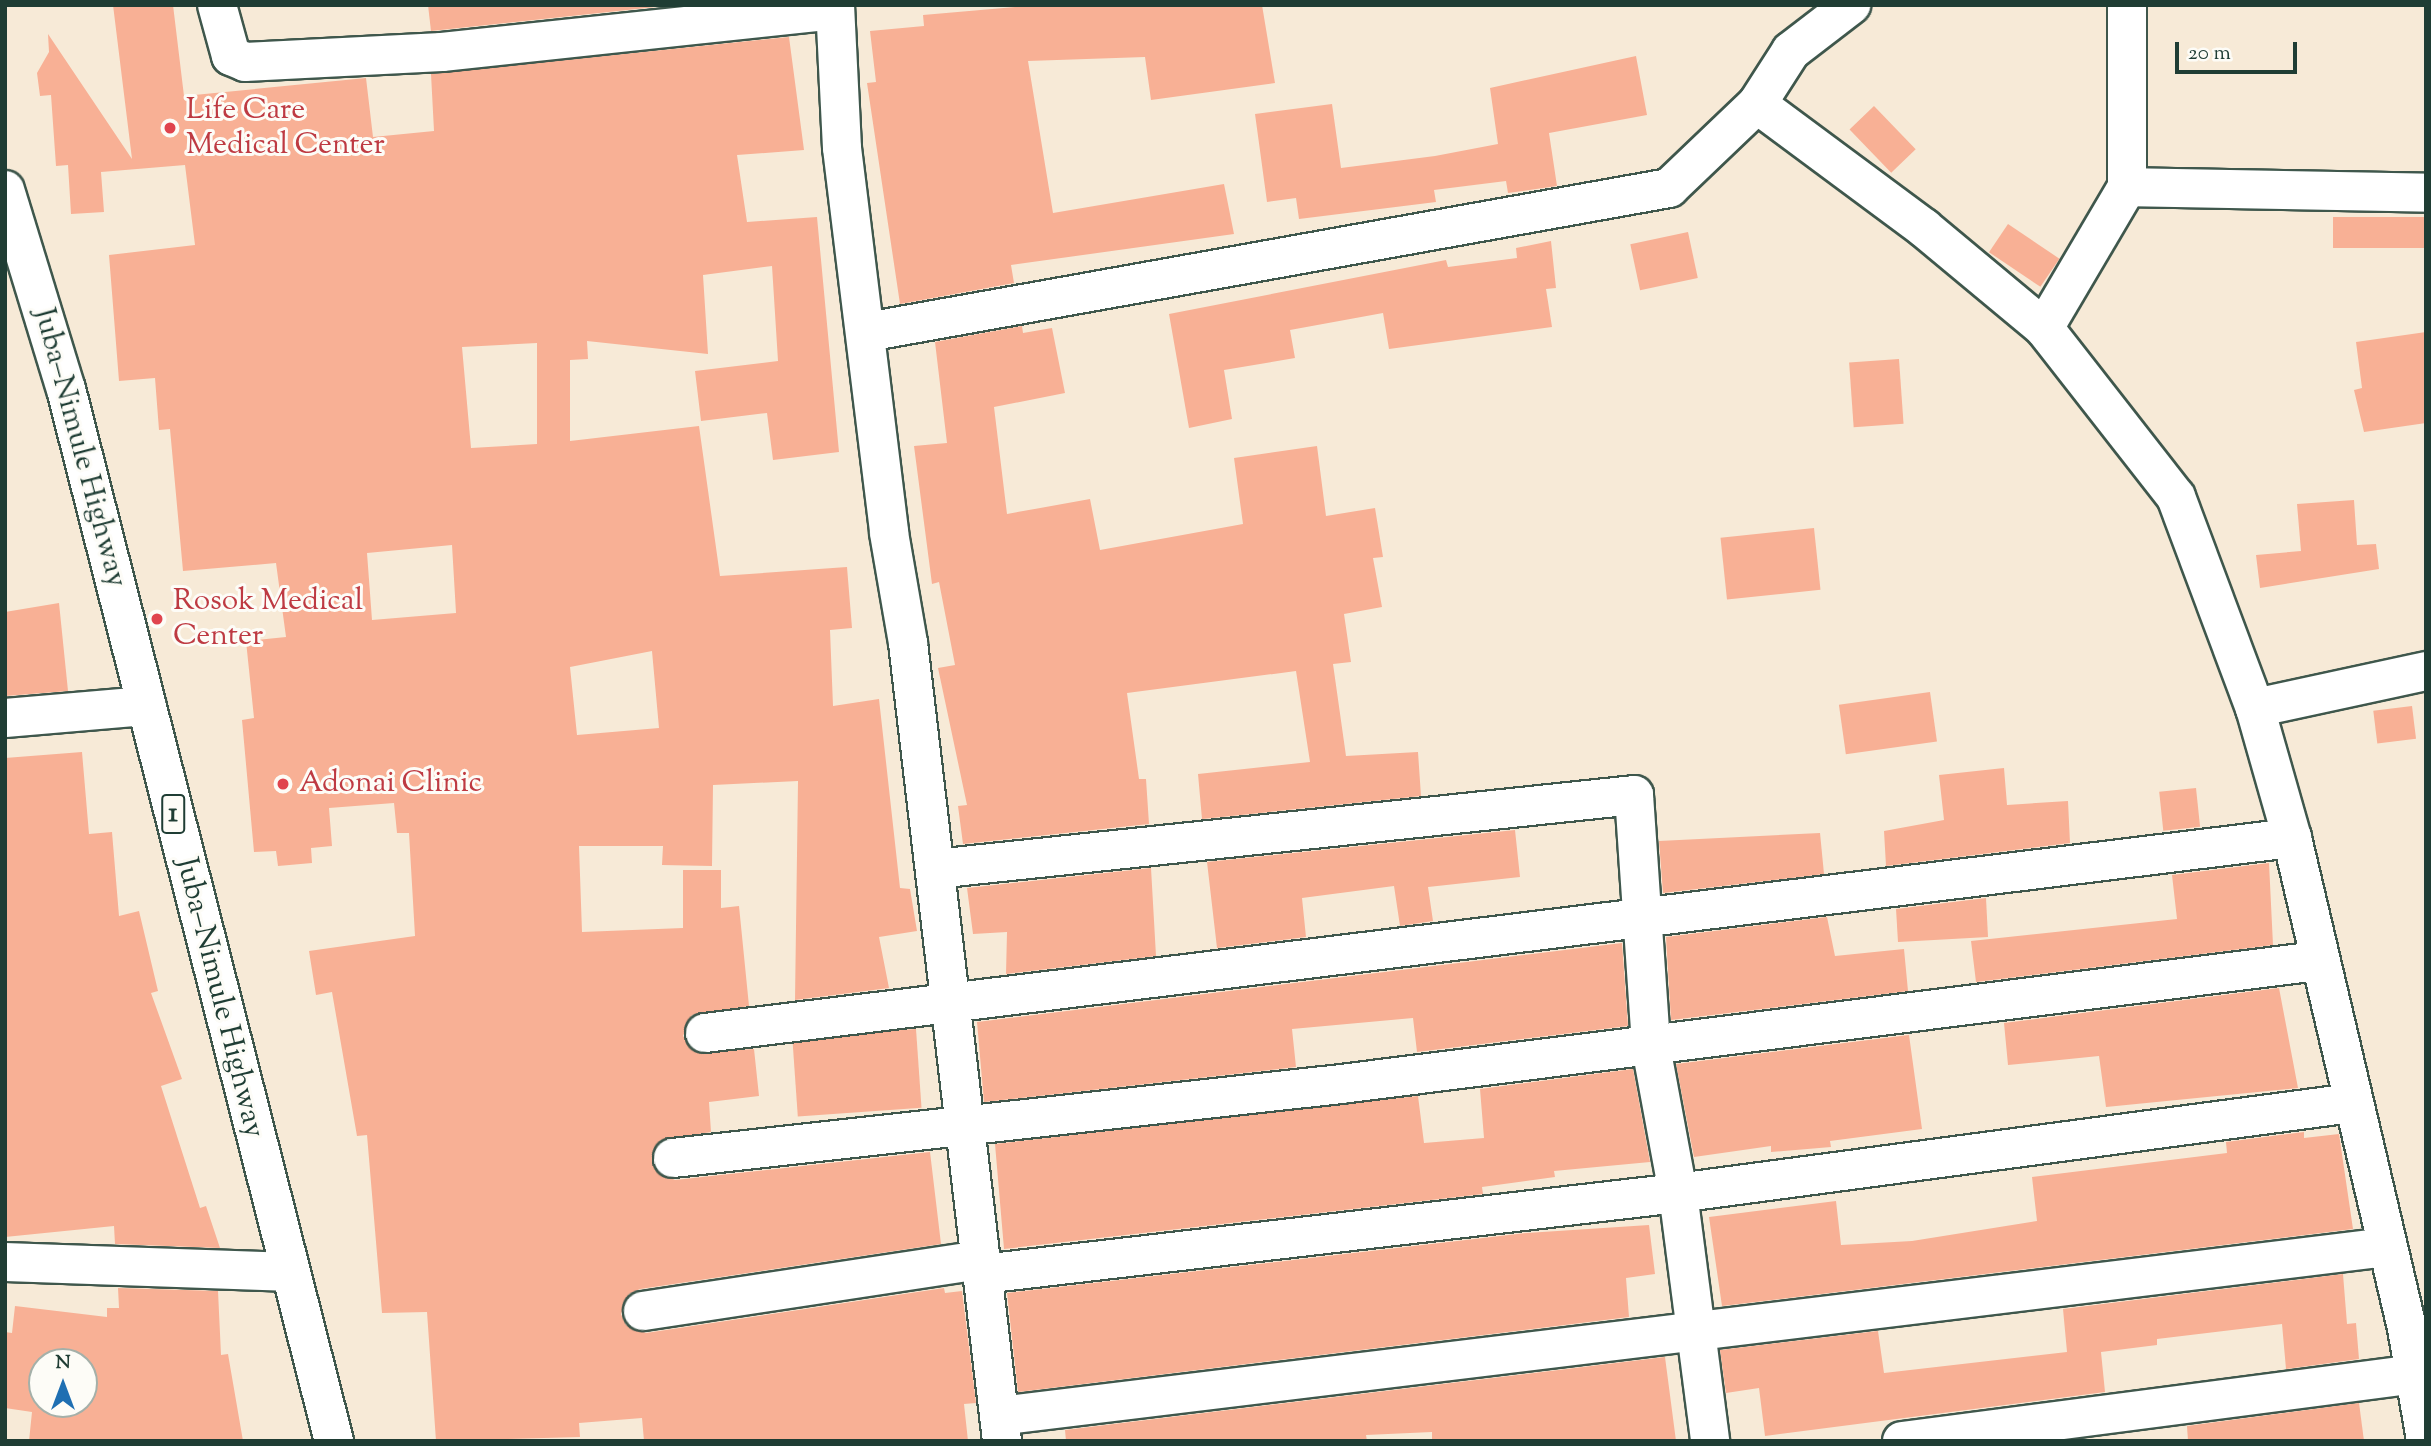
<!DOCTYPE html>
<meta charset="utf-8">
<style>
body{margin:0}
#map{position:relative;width:2431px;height:1446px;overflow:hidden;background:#f7ead7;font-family:"Sorts Mill Goudy",serif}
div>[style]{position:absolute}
.building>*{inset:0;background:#f8b095;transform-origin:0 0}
.roads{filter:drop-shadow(2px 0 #3f574c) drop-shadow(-2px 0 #3f574c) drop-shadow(0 2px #3f574c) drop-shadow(0 -2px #3f574c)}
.street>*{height:38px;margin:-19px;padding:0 19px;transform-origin:19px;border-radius:19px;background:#fff}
.primary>*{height:38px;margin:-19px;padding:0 19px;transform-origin:19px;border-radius:19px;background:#fff}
.dots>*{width:19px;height:19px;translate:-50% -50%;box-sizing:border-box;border:4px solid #fdfcf7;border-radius:50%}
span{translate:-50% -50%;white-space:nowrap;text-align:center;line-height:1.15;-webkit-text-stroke:6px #fdfcf7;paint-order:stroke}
.shield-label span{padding:2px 5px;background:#fdfcf7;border:2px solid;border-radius:5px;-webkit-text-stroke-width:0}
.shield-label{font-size:28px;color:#1f3d34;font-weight:700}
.health-label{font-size:30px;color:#be3a42}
.left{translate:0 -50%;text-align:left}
.street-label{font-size:30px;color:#1f3d34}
.frame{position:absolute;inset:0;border:7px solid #1f3d34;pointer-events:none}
.north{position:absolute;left:28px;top:1348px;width:70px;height:70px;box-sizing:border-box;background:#fdfcf7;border:2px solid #a4b0a9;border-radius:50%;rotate:0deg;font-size:19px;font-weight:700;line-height:28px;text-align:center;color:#1f3d34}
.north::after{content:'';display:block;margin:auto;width:24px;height:32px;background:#1f6fb2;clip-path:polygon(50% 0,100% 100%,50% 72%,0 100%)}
.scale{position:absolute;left:2175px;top:42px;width:122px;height:32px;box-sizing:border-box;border:4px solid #1f3d34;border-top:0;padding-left:9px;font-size:21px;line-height:24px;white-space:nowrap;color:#1f3d34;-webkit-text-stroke:5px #fdfcf7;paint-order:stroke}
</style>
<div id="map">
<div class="building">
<i style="clip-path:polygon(evenodd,113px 5px,173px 5px,184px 96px,366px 78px,373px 137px,434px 131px,431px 74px,789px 37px,804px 150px,737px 155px,747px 222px,817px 217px,839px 452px,773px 460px,767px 413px,701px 421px,695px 371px,778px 361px,772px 266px,703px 275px,708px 354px,587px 341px,588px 359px,570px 360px,570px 441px,699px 426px,720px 576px,847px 567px,852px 628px,830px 630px,833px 706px,879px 699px,900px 888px,910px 889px,917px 931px,879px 937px,889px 988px,795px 1000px,798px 781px,713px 785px,712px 866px,662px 865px,663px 846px,579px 846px,582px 932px,683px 928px,683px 870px,721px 870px,721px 908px,739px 906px,749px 1006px,692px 1015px,683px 1036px,697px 1053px,754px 1049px,759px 1096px,709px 1102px,711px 1132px,661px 1140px,653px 1150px,655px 1170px,675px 1180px,930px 1152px,941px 1244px,640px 1289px,629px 1294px,621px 1314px,626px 1325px,646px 1333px,944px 1288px,945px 1293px,962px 1291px,976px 1403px,964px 1404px,968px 1441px,644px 1441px,642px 1418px,579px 1423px,580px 1437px,436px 1441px,427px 1312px,382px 1313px,367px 1135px,357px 1136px,332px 992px,316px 995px,309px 951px,415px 936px,409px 833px,397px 833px,394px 803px,329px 808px,332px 846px,311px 848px,312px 863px,278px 866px,276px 851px,254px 852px,242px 720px,254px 718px,246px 641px,286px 637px,276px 563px,183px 571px,170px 429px,159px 430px,155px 378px,119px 381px,109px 255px,195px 245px,185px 165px,101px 172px,104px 212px,71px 214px,68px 165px,56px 166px,51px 95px,40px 96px,37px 73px,49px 52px,48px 34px,132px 159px,113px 5px,537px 343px,537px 444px,471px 448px,462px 347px,537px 343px,113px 5px,452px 545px,456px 613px,372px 620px,367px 553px,452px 545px,113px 5px,652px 651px,659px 728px,577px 735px,570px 667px,652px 651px)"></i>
<i style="clip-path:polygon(428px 5px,674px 5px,431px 31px)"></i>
<i style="clip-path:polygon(1037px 5px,1262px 5px,1275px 83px,1151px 100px,1145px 57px,1028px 61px,1053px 213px,1224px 184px,1234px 234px,1011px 265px,1014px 283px,900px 304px,867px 83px,876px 82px,870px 31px,924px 26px,923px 15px)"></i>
<i style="clip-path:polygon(1636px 56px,1647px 115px,1549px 133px,1557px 186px,1508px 193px,1506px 181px,1434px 190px,1436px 202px,1299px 219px,1296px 198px,1267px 202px,1255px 114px,1332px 104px,1341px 168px,1435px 156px,1498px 144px,1490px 88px)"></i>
<i style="left:1874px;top:106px;width:60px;height:34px;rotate:46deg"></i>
<i style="left:2426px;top:217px;width:31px;height:93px;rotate:90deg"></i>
<i style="left:2008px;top:224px;width:62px;height:34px;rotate:34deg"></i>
<i style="left:1688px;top:232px;width:47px;height:59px;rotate:78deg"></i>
<i style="clip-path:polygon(1551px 241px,1556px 288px,1546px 289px,1552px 327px,1389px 349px,1383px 313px,1290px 330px,1295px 358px,1224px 370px,1232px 419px,1189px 428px,1169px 314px,1446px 260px,1448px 267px,1517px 258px,1516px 248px)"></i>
<i style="clip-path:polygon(1022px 326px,1023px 333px,1052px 328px,1065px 393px,994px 407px,1007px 514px,1090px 499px,1100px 550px,1243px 524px,1234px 458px,1317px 446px,1326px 516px,1375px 508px,1383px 557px,1373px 558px,1382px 607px,1344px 614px,1351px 662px,1333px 664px,1346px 756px,1418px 752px,1421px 796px,1202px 819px,1198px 774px,1310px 762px,1296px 671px,1127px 693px,1139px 779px,1146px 779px,1149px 824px,963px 844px,958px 806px,967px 805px,938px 668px,955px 665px,939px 582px,932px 584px,914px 446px,947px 443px,935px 342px)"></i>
<i style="clip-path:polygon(2426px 332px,2426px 423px,2364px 432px,2354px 390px,2362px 388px,2356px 342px)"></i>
<i style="left:1899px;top:359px;width:65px;height:50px;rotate:86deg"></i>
<i style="clip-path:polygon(2354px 500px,2357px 545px,2376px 544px,2379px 569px,2260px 588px,2256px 555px,2301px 551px,2297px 504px)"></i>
<i style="left:1814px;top:528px;width:62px;height:94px;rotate:84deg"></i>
<i style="clip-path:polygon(59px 603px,68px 691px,5px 696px,5px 612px)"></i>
<i style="left:1930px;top:692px;width:50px;height:92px;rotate:82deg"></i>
<i style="left:2412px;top:706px;width:33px;height:39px;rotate:83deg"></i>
<i style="clip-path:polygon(82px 752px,89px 834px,112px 832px,119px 916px,139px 911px,158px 991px,151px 993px,182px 1079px,161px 1086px,200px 1208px,206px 1206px,220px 1248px,115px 1244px,114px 1226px,5px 1237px,5px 758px)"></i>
<i style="clip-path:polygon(2004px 768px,2007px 805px,2068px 801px,2070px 843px,1886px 866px,1884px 831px,1944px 820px,1939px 775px)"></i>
<i style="left:2196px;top:788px;width:39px;height:37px;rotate:84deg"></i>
<i style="clip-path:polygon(1515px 830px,1520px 877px,1428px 887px,1433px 921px,1400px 926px,1394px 886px,1302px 898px,1306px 937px,1217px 948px,1207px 862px)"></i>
<i style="clip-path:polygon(1820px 833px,1824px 874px,1663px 893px,1659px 841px)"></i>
<i style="clip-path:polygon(2269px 863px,2273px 945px,1976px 982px,1971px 941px,2177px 919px,2172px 875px)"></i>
<i style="clip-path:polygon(1151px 868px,1156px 956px,1006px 974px,1007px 932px,973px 934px,967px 888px)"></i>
<i style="clip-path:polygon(1986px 898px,1988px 937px,1898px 942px,1896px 909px)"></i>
<i style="clip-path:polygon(1827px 917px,1835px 956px,1904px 949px,1908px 991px,1671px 1020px,1666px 937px)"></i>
<i style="clip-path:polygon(1622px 943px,1628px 1026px,1417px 1052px,1413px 1018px,1292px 1029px,1296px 1067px,984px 1102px,977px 1022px)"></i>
<i style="clip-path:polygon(2279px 988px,2298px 1088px,2106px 1107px,2099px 1056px,2008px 1065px,2004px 1023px)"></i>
<i style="left:916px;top:1029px;width:79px;height:124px;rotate:86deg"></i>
<i style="clip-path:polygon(1909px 1035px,1922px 1129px,1830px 1141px,1831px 1147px,1771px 1152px,1771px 1146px,1694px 1157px,1676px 1064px)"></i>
<i style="clip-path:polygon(1633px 1069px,1650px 1162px,1554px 1171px,1555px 1177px,1482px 1187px,1483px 1194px,1004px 1249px,995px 1144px,1418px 1096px,1424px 1143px,1484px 1138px,1480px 1089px)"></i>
<i style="clip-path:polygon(2304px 1132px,2304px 1138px,2339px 1134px,2353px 1229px,1722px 1306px,1709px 1217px,1836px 1201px,1841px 1245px,1912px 1241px,2037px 1221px,2032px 1177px,2227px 1153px,2226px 1142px)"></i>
<i style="clip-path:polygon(1649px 1225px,1655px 1274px,1626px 1278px,1629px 1317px,1018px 1392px,1007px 1293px,1527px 1233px)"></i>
<i style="clip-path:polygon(2343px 1274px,2347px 1324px,2356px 1323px,2359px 1359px,2286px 1369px,2282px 1324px,2157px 1339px,2157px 1345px,2101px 1352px,2105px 1392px,1765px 1436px,1759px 1388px,1726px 1393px,1720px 1350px,1878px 1331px,1884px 1373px,2067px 1352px,2063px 1309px)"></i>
<i style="clip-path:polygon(evenodd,118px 1288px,218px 1291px,221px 1355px,228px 1354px,243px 1441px,29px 1441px,32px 1412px,5px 1408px,5px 1332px,12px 1333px,15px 1306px,107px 1317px,107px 1308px,119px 1308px,118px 1288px,42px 1362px,84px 1362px,84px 1404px,42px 1404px,42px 1362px)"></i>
<i style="clip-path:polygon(1665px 1357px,1676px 1441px,1432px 1441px,1432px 1432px,1366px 1435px,1367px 1441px,1066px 1441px,1065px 1430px)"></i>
<i style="clip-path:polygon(2359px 1403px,2364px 1441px,2188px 1441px,2187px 1426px)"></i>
</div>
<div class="roads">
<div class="street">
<i style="left:217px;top:5px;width:53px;rotate:74.6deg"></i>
<i style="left:231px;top:56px;width:15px;rotate:23deg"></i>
<i style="left:245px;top:62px;width:197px;rotate:-2.9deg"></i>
<i style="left:442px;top:52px;width:395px;rotate:-6.1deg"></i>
<i style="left:835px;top:5px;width:143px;rotate:87.2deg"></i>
<i style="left:842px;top:148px;width:388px;rotate:83deg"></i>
<i style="left:889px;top:533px;width:112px;rotate:80.2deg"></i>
<i style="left:908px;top:643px;width:804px;rotate:83.28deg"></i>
<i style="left:1757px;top:104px;width:208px;rotate:36.6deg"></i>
<i style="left:1924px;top:228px;width:156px;rotate:39.8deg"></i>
<i style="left:2044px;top:328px;width:214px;rotate:52deg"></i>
<i style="left:2176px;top:497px;width:225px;rotate:69.5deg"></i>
<i style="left:2255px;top:708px;width:135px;rotate:74.1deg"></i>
<i style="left:2292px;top:838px;width:503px;rotate:76.79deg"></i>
<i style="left:2407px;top:1328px;width:114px;rotate:80.4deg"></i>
<i style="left:2127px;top:187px;width:299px;rotate:1.1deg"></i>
<i style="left:2044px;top:328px;width:164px;rotate:-59.5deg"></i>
<i style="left:2127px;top:187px;width:182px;rotate:-90deg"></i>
<i style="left:867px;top:332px;width:815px;rotate:-10.18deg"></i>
<i style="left:1669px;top:188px;width:122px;rotate:-43.7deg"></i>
<i style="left:1757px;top:104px;width:63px;rotate:-57.3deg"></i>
<i style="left:1791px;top:51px;width:76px;rotate:-37.5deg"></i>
<i style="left:2255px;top:708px;width:175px;rotate:-12.2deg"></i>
<i style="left:5px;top:718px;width:142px;rotate:-4.9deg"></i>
<i style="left:935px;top:869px;width:703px;rotate:-6.04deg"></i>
<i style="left:1634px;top:795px;width:253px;rotate:86.1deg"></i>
<i style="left:1651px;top:1047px;width:148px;rotate:79.5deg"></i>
<i style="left:1678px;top:1193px;width:250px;rotate:82.6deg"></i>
<i style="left:705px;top:1033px;width:1599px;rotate:-7.01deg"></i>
<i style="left:673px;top:1158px;width:672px;rotate:-6.32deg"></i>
<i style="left:1341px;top:1084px;width:985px;rotate:-7.18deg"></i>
<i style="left:5px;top:1262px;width:282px;rotate:2deg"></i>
<i style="left:983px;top:1274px;width:700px;rotate:-6.65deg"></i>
<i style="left:1678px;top:1193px;width:680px;rotate:-7.61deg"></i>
<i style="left:643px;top:1311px;width:342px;rotate:-8.6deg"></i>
<i style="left:999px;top:1416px;width:1399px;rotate:-6.94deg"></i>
<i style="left:1902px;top:1441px;width:517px;rotate:-7.44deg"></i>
</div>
<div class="primary">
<i style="left:5px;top:190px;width:208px;rotate:73deg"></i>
<i style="left:66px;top:389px;width:1086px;rotate:75.71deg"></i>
</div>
</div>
<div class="dots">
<i style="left:170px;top:128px;background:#e0444e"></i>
<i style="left:157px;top:619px;background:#e0444e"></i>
<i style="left:283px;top:784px;background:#e0444e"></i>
</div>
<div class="shield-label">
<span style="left:173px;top:814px">1</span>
</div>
<div class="health-label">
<span class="left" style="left:186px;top:128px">Life Care<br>Medical Center</span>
<span class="left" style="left:173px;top:619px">Rosok Medical<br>Center</span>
<span class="left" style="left:299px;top:784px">Adonai Clinic</span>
</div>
<div class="street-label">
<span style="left:79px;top:448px;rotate:75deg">Juba–Nimule Highway</span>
<span style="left:219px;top:998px;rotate:76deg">Juba–Nimule Highway</span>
</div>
<div class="frame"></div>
<div class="north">N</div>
<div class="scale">20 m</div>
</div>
